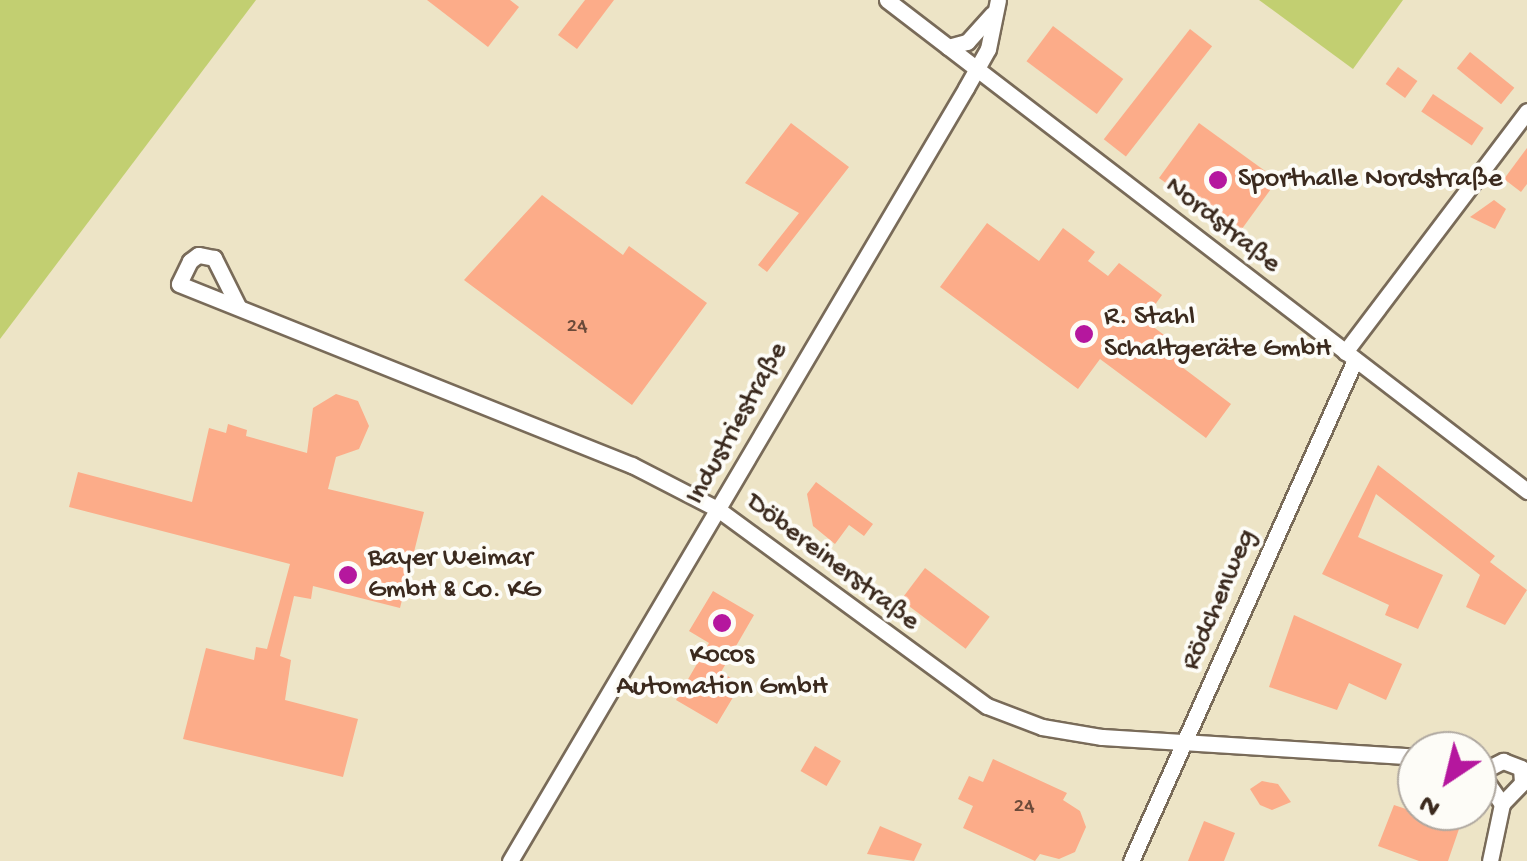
<!DOCTYPE html>
<meta charset="utf-8">
<style>
body{margin:0}
#map{position:relative;width:1527px;height:861px;overflow:hidden;background:#ede4c6;font-family:"Gochi Hand",sans-serif}
div>[style]{position:absolute}
.green>*{inset:0;background:#c2cf71}
.building>*{inset:0;background:#fcac89;transform-origin:0 0}
.roads{filter:drop-shadow(2px 0 #796b59) drop-shadow(-2px 0 #796b59) drop-shadow(0 2px #796b59) drop-shadow(0 -2px #796b59)}
.minor>*{height:15px;margin:-7.5px;padding:0 7.5px;transform-origin:7.5px;border-radius:7.5px;background:#fff}
.dots>*{width:28px;height:28px;translate:-50% -50%;box-sizing:border-box;border:5px solid #fdfcf7;border-radius:50%}
span{translate:-50% -50%;white-space:nowrap;text-align:center;line-height:1.15;-webkit-text-stroke:8px #fdfcf7;paint-order:stroke}
.number-label{font-size:22px;color:#6b4a39}
.number-label span{-webkit-text-stroke-width:0}
.poi-label{font-size:28px;color:#3b2a1e}
.left{translate:0 -50%;text-align:left}
.street-label{font-size:28px;color:#3b2a1e}
.north{position:absolute;left:1397px;top:731px;width:100px;height:100px;box-sizing:border-box;background:#fdfcf7;border:2px solid #afa8a0;border-radius:50%;rotate:215deg;font-size:28px;font-weight:700;line-height:40px;text-align:center;color:#3b2a1e}
.north::after{content:'';display:block;margin:auto;width:35px;height:45px;background:#b5179e;clip-path:polygon(50% 0,100% 100%,50% 72%,0 100%)}
</style>
<div id="map">
<div class="green">
<i style="clip-path:polygon(0 0,256px 0,0 339px)"></i>
<i style="clip-path:polygon(1259px 0,1403px 0,1353px 69px)"></i>
</div>
<div class="building">
<i style="clip-path:polygon(427px 0,510px 0,519px 7px,488px 47px)"></i>
<i style="clip-path:polygon(585px 0,614px 0,577px 49px,558px 35px)"></i>
<i style="left:1053px;top:26px;width:88px;height:44px;rotate:37deg"></i>
<i style="left:1190px;top:29px;width:28px;height:140px;rotate:38deg"></i>
<i style="left:1470px;top:52px;width:57px;height:21px;rotate:39deg"></i>
<i style="left:1398px;top:67px;width:24px;height:21px;rotate:36deg"></i>
<i style="left:1433px;top:94px;width:61px;height:21px;rotate:34deg"></i>
<i style="clip-path:polygon(791px 123px,849px 167px,767px 272px,758px 265px,799px 213px,745px 183px)"></i>
<i style="left:1199px;top:123px;width:97px;height:68px;rotate:36deg"></i>
<i style="clip-path:polygon(1527px 148px,1527px 184px,1521px 192px,1504px 179px)"></i>
<i style="clip-path:polygon(542px 195px,623px 255px,629px 246px,707px 303px,632px 405px,464px 280px)"></i>
<i style="clip-path:polygon(1494px 200px,1506px 209px,1495px 229px,1470px 217px)"></i>
<i style="clip-path:polygon(987px 223px,1039px 261px,1063px 228px,1095px 252px,1088px 261px,1108px 276px,1119px 263px,1162px 295px,1144px 320px,1183px 349px,1174px 361px,1231px 404px,1206px 438px,1100px 359px,1078px 389px,940px 287px)"></i>
<i style="clip-path:polygon(336px 394px,358px 401px,369px 426px,359px 449px,336px 457px,328px 489px,424px 512px,400px 608px,313px 586px,311px 599px,294px 596px,280px 656px,291px 660px,285px 700px,358px 719px,343px 777px,183px 739px,206px 648px,254px 660px,256px 647px,267px 649px,290px 564px,69px 507px,78px 472px,192px 502px,209px 428px,226px 433px,228px 424px,247px 430px,246px 436px,307px 453px,313px 408px)"></i>
<i style="clip-path:polygon(1378px 465px,1495px 556px,1490px 562px,1527px 590px,1505px 625px,1466px 607px,1480px 575px,1376px 494px,1358px 537px,1443px 575px,1418px 629px,1385px 615px,1389px 605px,1322px 574px)"></i>
<i style="clip-path:polygon(816px 482px,873px 524px,864px 536px,849px 525px,835px 544px,813px 526px,807px 494px)"></i>
<i style="left:925px;top:568px;width:81px;height:40px;rotate:37deg"></i>
<i style="clip-path:polygon(713px 591px,754px 615px,721px 672px,741px 684px,717px 724px,676px 700px,709px 643px,689px 631px)"></i>
<i style="clip-path:polygon(1294px 615px,1402px 664px,1386px 700px,1349px 683px,1337px 710px,1269px 687px)"></i>
<i style="left:815px;top:746px;width:30px;height:29px;rotate:30deg"></i>
<i style="clip-path:polygon(993px 759px,1067px 793px,1063px 800px,1080px 811px,1086px 827px,1075px 852px,1059px 859px,1040px 854px,1035px 861px,963px 828px,973px 806px,958px 799px,969px 776px,983px 782px)"></i>
<i style="clip-path:polygon(1262px 781px,1278px 784px,1291px 802px,1272px 810px,1260px 805px,1250px 789px)"></i>
<i style="clip-path:polygon(1416px 791px,1417px 811px,1451px 811px,1447px 824px,1459px 829px,1448px 861px,1419px 861px,1378px 846px,1394px 805px,1409px 810px)"></i>
<i style="clip-path:polygon(1204px 821px,1235px 833px,1224px 861px,1188px 861px)"></i>
<i style="clip-path:polygon(880px 826px,922px 844px,914px 861px,867px 854px)"></i>
</div>
<div class="roads">
<div class="minor">
<i style="left:887px;top:0;width:807px;rotate:37.49deg"></i>
<i style="left:948px;top:47px;width:20px;rotate:-15deg"></i>
<i style="left:967px;top:42px;width:38px;rotate:-48deg"></i>
<i style="left:238px;top:306px;width:54px;rotate:-116.6deg"></i>
<i style="left:214px;top:258px;width:16px;rotate:-169deg"></i>
<i style="left:198px;top:255px;width:10px;rotate:143deg"></i>
<i style="left:190px;top:261px;width:25px;rotate:116deg"></i>
<i style="left:179px;top:284px;width:488px;rotate:21.8deg"></i>
<i style="left:632px;top:465px;width:98px;rotate:27.3deg"></i>
<i style="left:719px;top:510px;width:332px;rotate:36.2deg"></i>
<i style="left:987px;top:706px;width:59px;rotate:20.9deg"></i>
<i style="left:1042px;top:727px;width:61px;rotate:9.5deg"></i>
<i style="left:1102px;top:737px;width:316px;rotate:3.6deg"></i>
<i style="left:1345px;top:352px;width:302px;rotate:-52.9deg"></i>
<i style="left:1477px;top:768px;width:44px;rotate:55.2deg"></i>
<i style="left:1502px;top:804px;width:58px;rotate:101.9deg"></i>
<i style="left:1481px;top:772px;width:25px;rotate:-27deg"></i>
<i style="left:1503px;top:761px;width:19px;rotate:21deg"></i>
<i style="left:1521px;top:768px;width:15px;rotate:86deg"></i>
<i style="left:1522px;top:783px;width:29px;rotate:134deg"></i>
<i style="left:510px;top:861px;width:897px;rotate:-59.46deg"></i>
<i style="left:966px;top:88px;width:45px;rotate:-60.6deg"></i>
<i style="left:988px;top:49px;width:50px;rotate:-78.5deg"></i>
<i style="left:1131px;top:861px;width:549px;rotate:-65.91deg"></i>
</div>
</div>
<div class="dots">
<i style="left:1218px;top:180px;background:#b5179e"></i>
<i style="left:1084px;top:334px;background:#b5179e"></i>
<i style="left:348px;top:575px;background:#b5179e"></i>
<i style="left:722px;top:623px;background:#b5179e"></i>
</div>
<div class="number-label">
<span style="left:577px;top:328px">24</span>
<span style="left:1024px;top:808px">24</span>
</div>
<div class="poi-label">
<span class="left" style="left:1238px;top:180px">Sporthalle Nordstraße</span>
<span class="left" style="left:1104px;top:334px">R. Stahl<br>Schaltgeräte GmbH</span>
<span class="left" style="left:368px;top:575px">Bayer Weimar<br>GmbH &amp; Co. KG</span>
<span style="left:722px;top:672px">Kocos<br>Automation GmbH</span>
</div>
<div class="street-label">
<span style="left:1222px;top:226px;rotate:38deg">Nordstraße</span>
<span style="left:738px;top:424px;rotate:-61deg">Industriestraße</span>
<span style="left:832px;top:563px;rotate:37deg">Döbereinerstraße</span>
<span style="left:1220px;top:600px;rotate:-67deg">Rödchenweg</span>
</div>
<div class="north">N</div>
</div>
